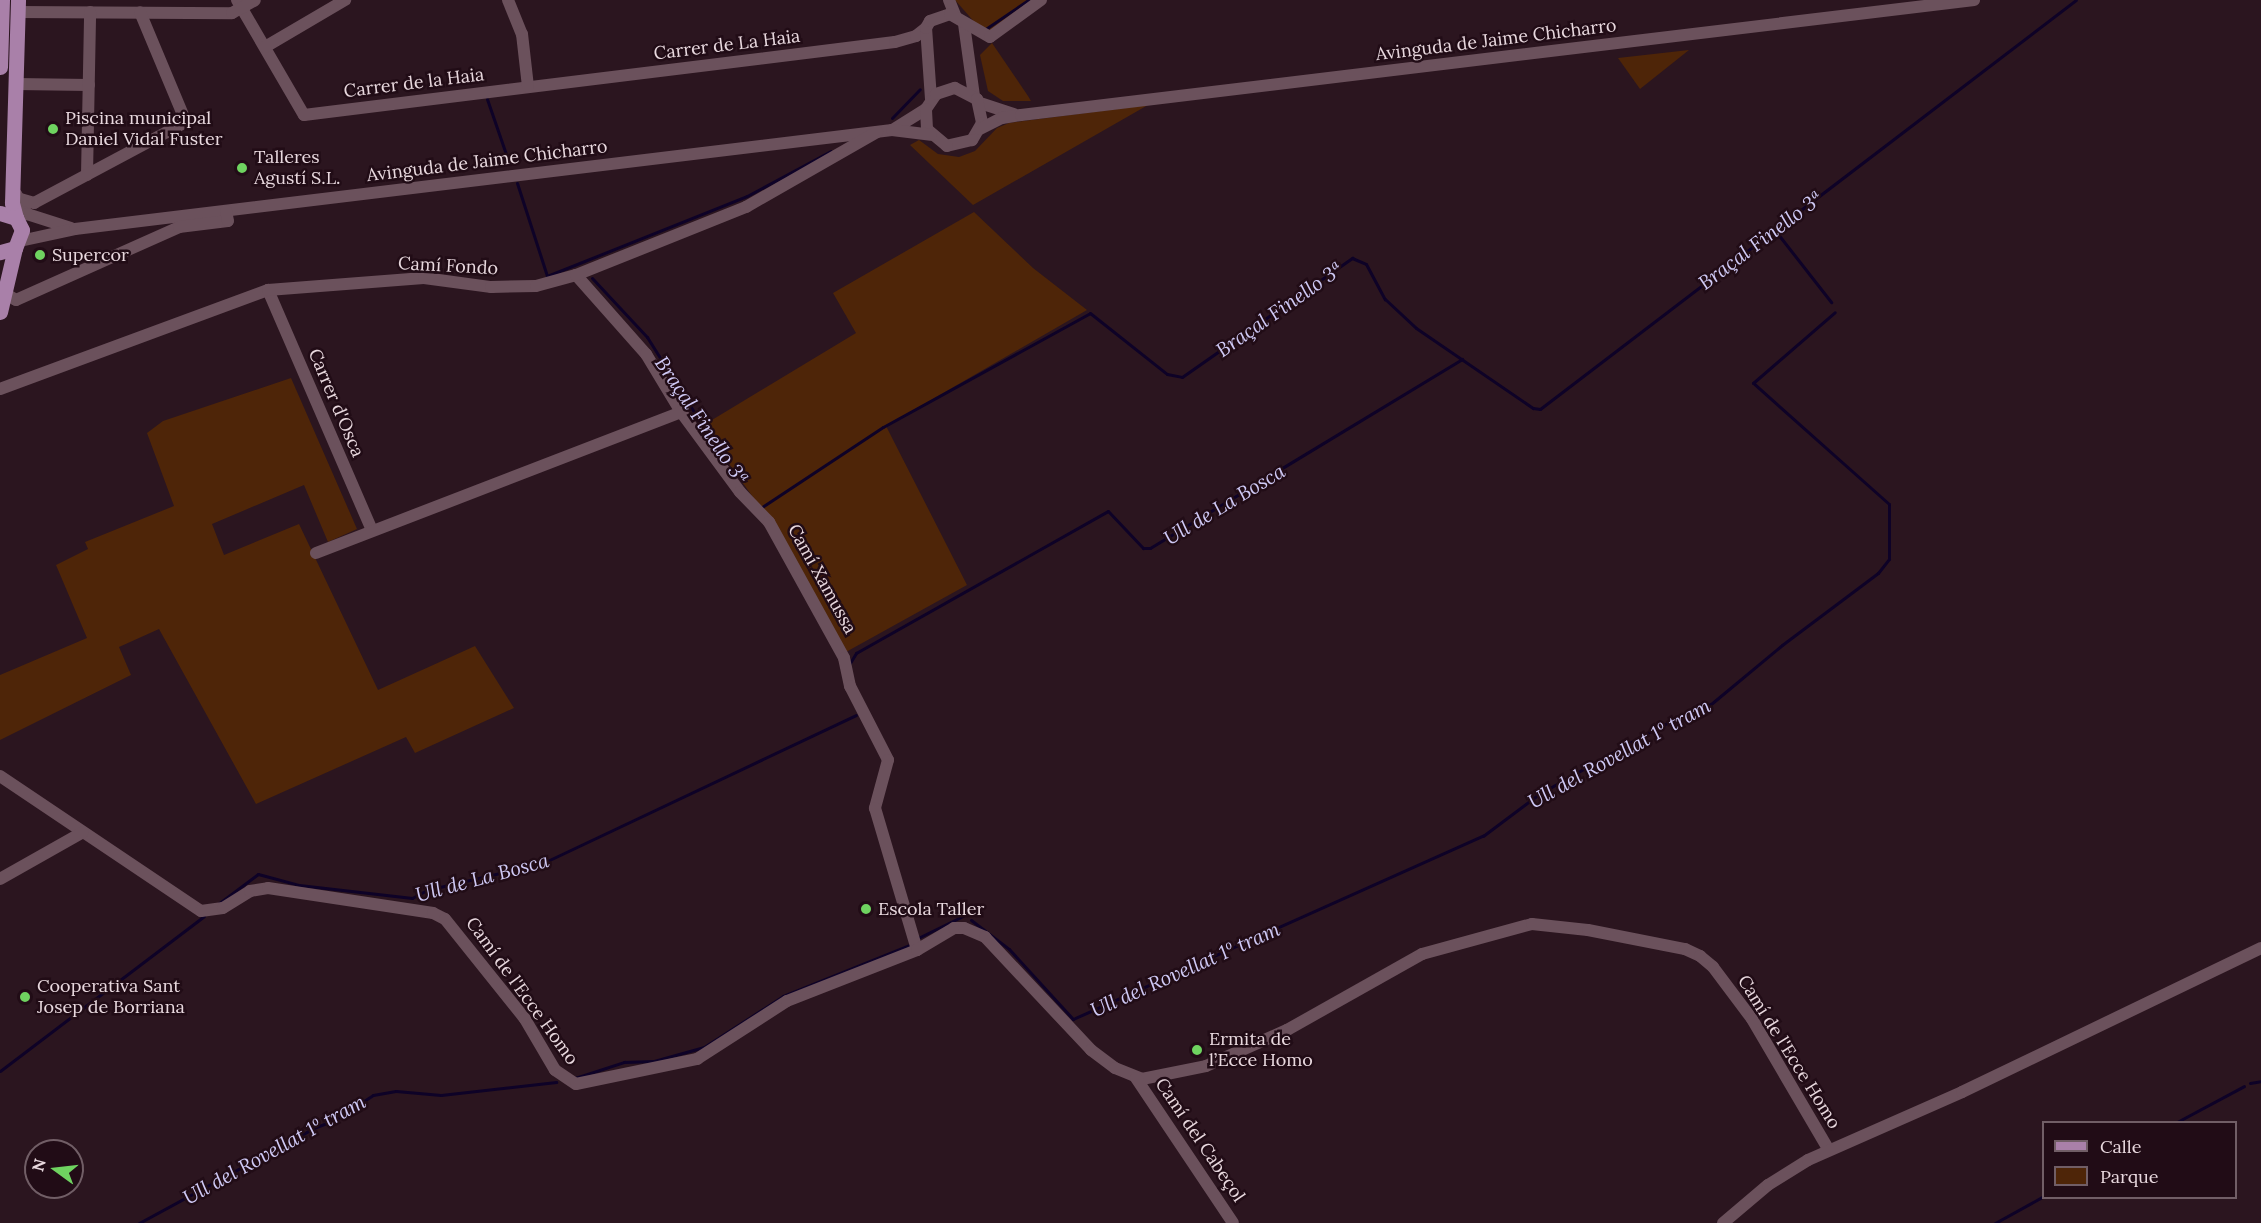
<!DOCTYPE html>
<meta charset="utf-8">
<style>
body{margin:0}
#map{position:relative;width:2261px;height:1223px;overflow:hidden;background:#2b151f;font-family:Lora,serif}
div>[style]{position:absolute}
.green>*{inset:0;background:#4e2508}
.stream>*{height:3px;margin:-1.5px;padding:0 1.5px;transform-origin:1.5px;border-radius:1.5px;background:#0e0227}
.minor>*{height:12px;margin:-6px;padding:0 6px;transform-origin:6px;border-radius:6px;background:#6b515c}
.major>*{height:15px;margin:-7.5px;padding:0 7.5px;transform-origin:7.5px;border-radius:7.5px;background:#a980a9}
.dots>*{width:16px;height:16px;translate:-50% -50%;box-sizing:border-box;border:3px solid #210c16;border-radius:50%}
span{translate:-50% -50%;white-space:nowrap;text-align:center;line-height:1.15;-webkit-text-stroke:5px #210c16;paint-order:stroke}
.street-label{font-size:18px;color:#e8d8de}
.poi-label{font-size:18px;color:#e8d8de}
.left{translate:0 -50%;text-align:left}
.water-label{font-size:20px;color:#cfc9f5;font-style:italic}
.legend{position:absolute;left:2042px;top:1121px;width:195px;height:78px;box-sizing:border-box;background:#210c16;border:2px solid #715e66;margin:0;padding:8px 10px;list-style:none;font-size:18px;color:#e8d8de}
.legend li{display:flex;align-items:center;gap:12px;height:30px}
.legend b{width:30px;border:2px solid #715e66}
.north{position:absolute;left:24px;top:1139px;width:60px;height:60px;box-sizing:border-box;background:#210c16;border:2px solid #715e66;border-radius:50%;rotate:285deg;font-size:16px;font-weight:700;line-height:24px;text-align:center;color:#e8d8de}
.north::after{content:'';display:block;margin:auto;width:21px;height:27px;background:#6fd360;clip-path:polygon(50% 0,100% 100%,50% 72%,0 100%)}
</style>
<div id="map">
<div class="green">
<i style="clip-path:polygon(955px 0,1031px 0,991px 30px,977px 25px)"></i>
<i style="clip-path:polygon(992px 43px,1028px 96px,1031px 101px,1003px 101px,988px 91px,980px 55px)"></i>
<i style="clip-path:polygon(1689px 50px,1640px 89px,1618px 58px)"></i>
<i style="clip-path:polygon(1148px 105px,973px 205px,910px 145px,919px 140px,938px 154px,959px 157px,975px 151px,997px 128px,1009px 123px)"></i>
<i style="clip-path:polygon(974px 212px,1033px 268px,1087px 310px,886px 426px,967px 585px,846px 652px,783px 539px,702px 426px,856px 333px,833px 293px)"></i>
<i style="clip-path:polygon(291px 378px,357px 529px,328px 542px,304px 485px,212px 524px,224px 555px,299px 524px,378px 690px,475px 646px,514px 708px,415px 753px,406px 737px,256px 804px,159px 629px,119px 647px,131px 675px,0 740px,0 675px,87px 638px,56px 565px,88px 549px,85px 542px,174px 506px,147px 433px,163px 421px)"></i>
</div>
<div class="stream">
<i style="left:987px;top:28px;width:50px;rotate:-34.3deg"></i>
<i style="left:487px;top:99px;width:68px;rotate:71deg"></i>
<i style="left:892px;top:118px;width:40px;rotate:-46deg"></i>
<i style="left:517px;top:183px;width:98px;rotate:72.1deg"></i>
<i style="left:547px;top:276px;width:215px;rotate:-21.8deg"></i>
<i style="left:747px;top:196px;width:95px;rotate:-28.2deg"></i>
<i style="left:1774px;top:229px;width:93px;rotate:52deg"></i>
<i style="left:592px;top:278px;width:81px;rotate:47deg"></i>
<i style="left:647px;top:337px;width:149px;rotate:57.9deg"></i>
<i style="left:762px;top:507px;width:145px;rotate:-33.5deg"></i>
<i style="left:883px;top:427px;width:236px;rotate:-28.8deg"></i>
<i style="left:1090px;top:313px;width:98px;rotate:38.4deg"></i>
<i style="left:1167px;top:374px;width:15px;rotate:11deg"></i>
<i style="left:1182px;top:377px;width:208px;rotate:-35deg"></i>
<i style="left:1352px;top:258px;width:15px;rotate:23deg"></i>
<i style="left:1366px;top:264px;width:40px;rotate:62deg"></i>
<i style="left:1385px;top:299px;width:42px;rotate:43.1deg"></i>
<i style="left:1416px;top:328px;width:142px;rotate:34.4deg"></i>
<i style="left:1533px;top:408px;width:7px;rotate:8deg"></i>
<i style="left:1540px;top:409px;width:674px;rotate:-37.35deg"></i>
<i style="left:850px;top:663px;width:12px;rotate:-59deg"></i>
<i style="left:856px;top:653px;width:289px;rotate:-29.4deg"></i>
<i style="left:1108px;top:511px;width:51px;rotate:46.6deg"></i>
<i style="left:1143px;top:548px;width:7px"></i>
<i style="left:1150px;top:548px;width:365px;rotate:-31.2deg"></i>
<i style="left:218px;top:904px;width:50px;rotate:-36.9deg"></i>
<i style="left:258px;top:874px;width:42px;rotate:15deg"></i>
<i style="left:299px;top:885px;width:114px;rotate:6.6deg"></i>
<i style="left:412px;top:898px;width:17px;rotate:-28deg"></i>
<i style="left:427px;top:890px;width:119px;rotate:-13.1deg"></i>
<i style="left:543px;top:863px;width:346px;rotate:-25.3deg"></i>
<i style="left:971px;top:920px;width:48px;rotate:37.3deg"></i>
<i style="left:1009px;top:949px;width:95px;rotate:47.6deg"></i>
<i style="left:1073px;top:1019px;width:449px;rotate:-24.1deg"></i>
<i style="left:1483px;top:836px;width:70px;rotate:-36.9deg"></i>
<i style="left:1539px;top:794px;width:134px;rotate:-29.4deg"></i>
<i style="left:1656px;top:728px;width:60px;rotate:-23.6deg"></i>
<i style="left:1711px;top:704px;width:92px;rotate:-39.7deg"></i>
<i style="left:1782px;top:645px;width:120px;rotate:-36.9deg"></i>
<i style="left:1878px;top:573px;width:18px;rotate:-52deg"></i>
<i style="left:1889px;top:559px;width:55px;rotate:-90deg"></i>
<i style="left:1889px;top:504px;width:182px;rotate:-138.3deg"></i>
<i style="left:1753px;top:383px;width:108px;rotate:-40.9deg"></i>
<i style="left:918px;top:938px;width:50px;rotate:-26.1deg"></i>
<i style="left:0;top:1071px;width:256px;rotate:-37.2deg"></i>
<i style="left:575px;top:1078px;width:52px;rotate:-18.1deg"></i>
<i style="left:624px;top:1062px;width:30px;rotate:-2deg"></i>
<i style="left:654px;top:1061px;width:52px;rotate:-15.6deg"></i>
<i style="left:704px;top:1047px;width:94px;rotate:-32.8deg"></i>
<i style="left:783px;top:996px;width:136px;rotate:-22deg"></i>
<i style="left:2250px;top:1083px;width:11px;rotate:-10deg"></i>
<i style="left:2177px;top:1122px;width:76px;rotate:-28.2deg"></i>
<i style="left:139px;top:1223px;width:201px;rotate:-28.5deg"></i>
<i style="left:316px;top:1127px;width:20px;rotate:-20deg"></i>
<i style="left:335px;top:1120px;width:45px;rotate:-33.3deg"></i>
<i style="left:373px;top:1095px;width:23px;rotate:-10deg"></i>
<i style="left:396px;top:1091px;width:45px;rotate:5.1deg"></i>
<i style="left:441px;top:1095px;width:116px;rotate:-6.4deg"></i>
<i style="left:1995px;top:1223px;width:56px;rotate:-28.9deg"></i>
</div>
<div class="minor">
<i style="left:237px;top:0;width:133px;rotate:59.8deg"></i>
<i style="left:304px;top:115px;width:595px;rotate:-7.04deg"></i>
<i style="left:895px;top:42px;width:22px;rotate:-16deg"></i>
<i style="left:916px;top:36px;width:13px;rotate:-39deg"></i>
<i style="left:508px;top:0;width:37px;rotate:68deg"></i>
<i style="left:522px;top:34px;width:53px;rotate:83.5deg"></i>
<i style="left:949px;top:0;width:18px;rotate:68deg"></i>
<i style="left:17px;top:12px;width:215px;rotate:0.3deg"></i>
<i style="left:232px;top:13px;width:26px;rotate:-29deg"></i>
<i style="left:964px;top:24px;width:73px;rotate:82.1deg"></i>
<i style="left:265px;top:47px;width:93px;rotate:-30.4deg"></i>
<i style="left:16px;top:84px;width:73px;rotate:0.8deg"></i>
<i style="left:931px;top:99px;width:71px;rotate:-94deg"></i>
<i style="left:926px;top:28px;width:8px;rotate:-60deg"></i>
<i style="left:930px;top:21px;width:21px;rotate:-19deg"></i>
<i style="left:950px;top:14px;width:46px;rotate:29.9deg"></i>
<i style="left:990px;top:37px;width:63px;rotate:-36deg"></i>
<i style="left:980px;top:103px;width:36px;rotate:18deg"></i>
<i style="left:894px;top:129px;width:38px;rotate:-32deg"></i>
<i style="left:926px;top:109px;width:18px;rotate:-56deg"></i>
<i style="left:936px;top:94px;width:20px;rotate:-18deg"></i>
<i style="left:955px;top:88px;width:25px;rotate:27deg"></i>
<i style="left:977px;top:99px;width:25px;rotate:78deg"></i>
<i style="left:982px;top:123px;width:20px;rotate:120deg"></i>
<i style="left:972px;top:140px;width:26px;rotate:167deg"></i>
<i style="left:947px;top:146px;width:26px;rotate:-140deg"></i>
<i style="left:927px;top:129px;width:20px;rotate:-93deg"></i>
<i style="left:980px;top:129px;width:25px;rotate:-27deg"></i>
<i style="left:1002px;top:118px;width:19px;rotate:-9deg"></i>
<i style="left:1021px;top:115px;width:960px;rotate:-6.88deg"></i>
<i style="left:87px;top:175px;width:163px;rotate:-88.9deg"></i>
<i style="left:16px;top:194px;width:23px;rotate:61deg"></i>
<i style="left:27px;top:214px;width:46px;rotate:17.7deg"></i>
<i style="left:17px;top:198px;width:18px;rotate:16deg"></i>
<i style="left:34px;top:203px;width:172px;rotate:-28.1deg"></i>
<i style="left:186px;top:122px;width:119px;rotate:-112.7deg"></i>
<i style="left:20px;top:241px;width:56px;rotate:-12.3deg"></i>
<i style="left:75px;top:229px;width:823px;rotate:-6.91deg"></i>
<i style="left:892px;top:130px;width:39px;rotate:7deg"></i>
<i style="left:576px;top:275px;width:106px;rotate:48.5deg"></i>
<i style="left:646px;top:354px;width:68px;rotate:58.9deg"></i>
<i style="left:681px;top:412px;width:99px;rotate:53.6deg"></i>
<i style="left:740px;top:492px;width:42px;rotate:46deg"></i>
<i style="left:769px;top:522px;width:155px;rotate:61.1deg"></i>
<i style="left:844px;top:658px;width:29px;rotate:78deg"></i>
<i style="left:850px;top:686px;width:83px;rotate:62.8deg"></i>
<i style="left:888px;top:760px;width:50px;rotate:105.2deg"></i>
<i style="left:875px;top:808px;width:148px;rotate:73.5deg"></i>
<i style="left:268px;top:290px;width:262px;rotate:66.6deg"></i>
<i style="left:4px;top:293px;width:14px;rotate:30deg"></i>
<i style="left:16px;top:300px;width:179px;rotate:-24.1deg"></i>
<i style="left:179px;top:227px;width:49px;rotate:-7deg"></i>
<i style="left:228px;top:221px;width:10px;rotate:-101deg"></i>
<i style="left:0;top:389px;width:286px;rotate:-20.3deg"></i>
<i style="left:268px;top:290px;width:156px;rotate:-4.4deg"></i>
<i style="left:424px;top:278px;width:68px;rotate:7.7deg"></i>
<i style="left:491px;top:287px;width:45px;rotate:-1.3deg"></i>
<i style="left:536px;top:286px;width:41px;rotate:-15.4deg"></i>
<i style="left:576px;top:275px;width:183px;rotate:-21.8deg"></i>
<i style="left:746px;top:207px;width:151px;rotate:-29.8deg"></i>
<i style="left:316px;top:553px;width:391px;rotate:-21.1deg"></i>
<i style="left:0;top:776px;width:242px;rotate:33.9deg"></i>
<i style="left:201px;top:911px;width:22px;rotate:-8deg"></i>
<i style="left:223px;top:908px;width:32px;rotate:-32deg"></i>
<i style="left:250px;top:891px;width:18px;rotate:-9deg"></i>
<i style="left:268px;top:888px;width:167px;rotate:8.6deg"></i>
<i style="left:433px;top:913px;width:13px;rotate:27deg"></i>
<i style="left:445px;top:919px;width:128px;rotate:51.3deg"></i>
<i style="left:525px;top:1019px;width:59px;rotate:59.5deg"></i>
<i style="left:555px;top:1070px;width:25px;rotate:34deg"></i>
<i style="left:576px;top:1084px;width:124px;rotate:-11.7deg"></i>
<i style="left:697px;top:1059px;width:107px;rotate:-32.8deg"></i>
<i style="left:787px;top:1001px;width:140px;rotate:-21.4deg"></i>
<i style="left:917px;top:950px;width:43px;rotate:-30.7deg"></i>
<i style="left:954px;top:928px;width:10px"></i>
<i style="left:964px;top:928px;width:23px;rotate:23deg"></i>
<i style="left:985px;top:937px;width:155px;rotate:46.8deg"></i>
<i style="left:1091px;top:1050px;width:30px;rotate:37deg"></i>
<i style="left:1115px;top:1068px;width:29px;rotate:22deg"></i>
<i style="left:1142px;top:1079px;width:65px;rotate:-11.5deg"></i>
<i style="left:1206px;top:1066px;width:89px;rotate:-24deg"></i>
<i style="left:1287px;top:1030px;width:155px;rotate:-29.4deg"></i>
<i style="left:1422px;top:954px;width:114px;rotate:-15.3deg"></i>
<i style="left:1532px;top:924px;width:56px;rotate:6.1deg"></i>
<i style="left:1588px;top:930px;width:99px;rotate:11.1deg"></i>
<i style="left:1685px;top:949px;width:17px;rotate:25deg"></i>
<i style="left:1700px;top:956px;width:17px;rotate:40deg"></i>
<i style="left:1713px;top:967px;width:65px;rotate:53.1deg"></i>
<i style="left:1752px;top:1019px;width:152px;rotate:59.6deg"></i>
<i style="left:0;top:879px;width:95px;rotate:-29.5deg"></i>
<i style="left:1136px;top:1078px;width:174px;rotate:56.2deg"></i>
<i style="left:1723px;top:1223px;width:59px;rotate:-40.2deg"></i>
<i style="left:1768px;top:1185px;width:47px;rotate:-32deg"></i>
<i style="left:1808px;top:1160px;width:168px;rotate:-23.8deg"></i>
<i style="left:1962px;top:1092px;width:332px;rotate:-25.7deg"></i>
</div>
<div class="major">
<i style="left:0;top:67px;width:67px;rotate:-88.3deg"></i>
<i style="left:0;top:213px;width:17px;rotate:17deg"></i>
<i style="left:16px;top:218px;width:13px;rotate:63deg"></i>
<i style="left:22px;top:230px;width:19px;rotate:111deg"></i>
<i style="left:15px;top:248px;width:16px;rotate:165deg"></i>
<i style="left:16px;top:218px;width:16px;rotate:-105deg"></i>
<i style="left:12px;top:203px;width:203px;rotate:-88.3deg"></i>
<i style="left:0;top:312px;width:66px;rotate:-76.8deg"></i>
</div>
<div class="dots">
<i style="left:53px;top:129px;background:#6fd360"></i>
<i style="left:242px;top:168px;background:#6fd360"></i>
<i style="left:40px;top:255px;background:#6fd360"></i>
<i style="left:866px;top:909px;background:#6fd360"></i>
<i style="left:25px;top:997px;background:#6fd360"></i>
<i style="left:1197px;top:1050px;background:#6fd360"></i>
</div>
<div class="street-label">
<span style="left:1496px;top:40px;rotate:-7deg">Avinguda de Jaime Chicharro</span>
<span style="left:727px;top:45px;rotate:-7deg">Carrer de La Haia</span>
<span style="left:414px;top:83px;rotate:-7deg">Carrer de la Haia</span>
<span style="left:487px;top:161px;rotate:-7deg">Avinguda de Jaime Chicharro</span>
<span style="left:448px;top:266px;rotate:3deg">Camí Fondo</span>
<span style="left:336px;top:403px;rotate:67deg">Carrer d'Osca</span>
<span style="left:822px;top:579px;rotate:61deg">Camí Xamussa</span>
<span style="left:522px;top:991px;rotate:54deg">Camí de l'Ecce Homo</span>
<span style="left:1789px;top:1052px;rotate:58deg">Camí de l'Ecce Homo</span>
<span style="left:1200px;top:1140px;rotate:56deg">Camí del Cabeçol</span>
</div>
<div class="poi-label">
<span class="left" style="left:65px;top:129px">Piscina municipal<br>Daniel Vidal Fuster</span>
<span class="left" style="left:254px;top:168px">Talleres<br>Agustí S.L.</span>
<span class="left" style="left:52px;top:255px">Supercor</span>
<span class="left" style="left:878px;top:909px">Escola Taller</span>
<span class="left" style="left:37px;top:997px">Cooperativa Sant<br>Josep de Borriana</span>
<span class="left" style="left:1209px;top:1050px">Ermita de<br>l’Ecce Homo</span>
</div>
<div class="water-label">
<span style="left:1760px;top:240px;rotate:-37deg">Braçal Finello 3ª</span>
<span style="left:1279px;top:309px;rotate:-35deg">Braçal Finello 3ª</span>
<span style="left:702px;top:420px;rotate:56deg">Braçal Finello 3ª</span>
<span style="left:1224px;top:504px;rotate:-31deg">Ull de La Bosca</span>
<span style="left:1619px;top:753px;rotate:-29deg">Ull del Rovellat 1º tram</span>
<span style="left:482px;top:877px;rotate:-15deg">Ull de La Bosca</span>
<span style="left:1185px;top:969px;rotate:-24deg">Ull del Rovellat 1º tram</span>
<span style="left:274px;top:1149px;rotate:-29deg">Ull del Rovellat 1º tram</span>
</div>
<ul class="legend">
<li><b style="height:8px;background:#a980a9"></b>Calle</li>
<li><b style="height:16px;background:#4e2508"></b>Parque</li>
</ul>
<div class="north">N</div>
</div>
